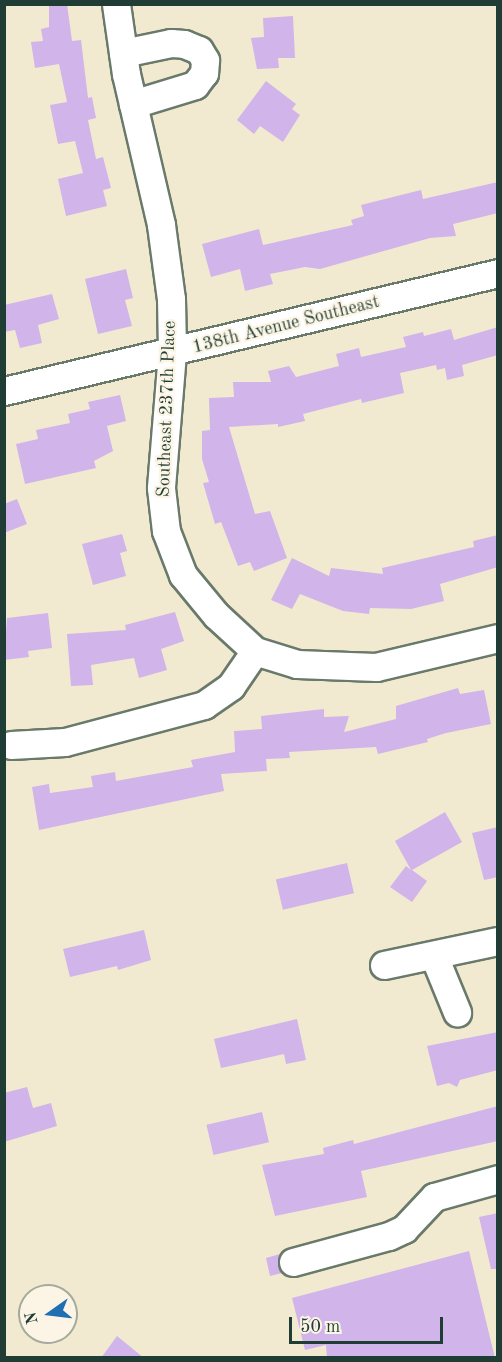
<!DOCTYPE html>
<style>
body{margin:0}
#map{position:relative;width:502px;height:1362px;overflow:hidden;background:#f2ead0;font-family:"Old Standard TT",serif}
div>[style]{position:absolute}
.building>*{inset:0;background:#d0b4ea;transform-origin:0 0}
.roads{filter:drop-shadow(2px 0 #697a6b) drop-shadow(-2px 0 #697a6b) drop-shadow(0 2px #697a6b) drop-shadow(0 -2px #697a6b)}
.minor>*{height:27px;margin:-13.5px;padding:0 13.5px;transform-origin:13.5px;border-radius:13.5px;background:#fff}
span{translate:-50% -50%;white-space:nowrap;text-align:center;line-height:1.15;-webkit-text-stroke:4.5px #fcf5e5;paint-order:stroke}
.street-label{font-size:18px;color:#1f3d34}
.frame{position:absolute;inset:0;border:6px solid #1f3d34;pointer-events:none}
.north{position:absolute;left:18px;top:1284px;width:60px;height:60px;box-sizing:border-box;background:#fcf5e5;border:2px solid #a4ab9e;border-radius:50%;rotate:256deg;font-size:16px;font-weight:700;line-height:24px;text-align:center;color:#1f3d34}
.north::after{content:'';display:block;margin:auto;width:21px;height:27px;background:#1f6fb2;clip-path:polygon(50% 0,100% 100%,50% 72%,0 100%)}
.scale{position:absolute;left:289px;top:1317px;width:154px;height:27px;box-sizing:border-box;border:3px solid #1f3d34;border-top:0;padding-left:8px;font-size:18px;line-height:21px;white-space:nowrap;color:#1f3d34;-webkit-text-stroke:4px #fcf5e5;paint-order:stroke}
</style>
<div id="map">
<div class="building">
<i style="clip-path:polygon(49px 4px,67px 4px,72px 41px,81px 40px,88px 98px,92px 97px,96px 118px,88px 120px,96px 159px,103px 157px,111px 188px,103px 190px,107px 206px,66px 216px,58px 179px,83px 173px,75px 141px,58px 144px,50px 105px,67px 102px,59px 64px,35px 68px,31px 42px,43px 41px,41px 29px,49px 27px)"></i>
<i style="clip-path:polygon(293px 16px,295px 58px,278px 58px,279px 68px,257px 69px,251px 38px,264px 37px,263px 18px)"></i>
<i style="clip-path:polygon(266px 81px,296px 104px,292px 109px,300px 115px,283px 142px,260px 126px,254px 134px,237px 120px)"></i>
<i style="clip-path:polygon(498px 182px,498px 213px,453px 224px,456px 236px,430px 238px,320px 269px,305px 267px,270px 274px,273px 284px,245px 291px,240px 269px,211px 277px,202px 244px,259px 229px,263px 245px,353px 225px,351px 220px,364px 216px,361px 205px,421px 190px,423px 199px)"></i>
<i style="clip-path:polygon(126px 269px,133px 298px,125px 300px,132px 326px,98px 334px,85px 279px)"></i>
<i style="clip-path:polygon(52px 294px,59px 319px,38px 325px,42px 343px,20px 348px,15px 330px,4px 332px,4px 305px)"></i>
<i style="clip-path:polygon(498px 327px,498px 355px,462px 365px,464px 376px,447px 380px,445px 368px,437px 370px,436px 365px,400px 373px,404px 393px,362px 403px,361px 399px,303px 414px,305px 421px,278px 427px,278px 424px,229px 427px,255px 514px,270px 511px,287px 558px,254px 571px,250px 562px,238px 566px,221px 522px,215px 524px,203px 483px,209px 482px,202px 459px,202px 431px,210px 430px,209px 398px,234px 397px,233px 382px,271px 382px,268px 371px,289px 366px,296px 377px,339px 366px,336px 354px,359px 348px,361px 357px,406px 347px,403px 337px,423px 332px,424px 336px,451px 329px,454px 340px)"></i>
<i style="clip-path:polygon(120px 395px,126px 421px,107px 426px,113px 451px,94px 461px,96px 468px,25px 484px,16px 444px,38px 439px,36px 430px,70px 423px,68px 414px,90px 409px,88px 402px)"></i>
<i style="clip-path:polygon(17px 499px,27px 524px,4px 533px,4px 504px)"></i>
<i style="clip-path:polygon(122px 534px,127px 551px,120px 553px,126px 576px,93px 585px,82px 544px)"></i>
<i style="clip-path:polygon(498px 535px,498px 567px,440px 584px,444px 601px,411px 609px,370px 608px,369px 614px,343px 611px,300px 594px,292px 609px,271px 600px,292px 558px,329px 576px,331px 568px,383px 574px,382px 568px,474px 547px,473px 541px)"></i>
<i style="clip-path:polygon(175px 612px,184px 641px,161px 649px,167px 670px,139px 678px,134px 658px,91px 665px,93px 685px,71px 686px,67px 634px,126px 630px,125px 625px)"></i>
<i style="clip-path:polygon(48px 613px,52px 648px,28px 651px,29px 657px,4px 660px,7px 618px)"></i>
<i style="clip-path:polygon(458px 688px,460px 694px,484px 690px,491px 724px,446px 733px,427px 739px,428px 742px,378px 754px,376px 747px,289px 752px,290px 758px,266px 759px,267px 771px,221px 774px,224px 791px,39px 830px,32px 787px,49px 784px,50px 793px,93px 787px,91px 776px,115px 772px,116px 781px,193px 767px,191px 760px,235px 752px,234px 731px,262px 729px,261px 716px,324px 709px,324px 717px,349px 716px,344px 732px,396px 719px,396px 706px)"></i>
<i style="clip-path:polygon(445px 812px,462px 842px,412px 870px,427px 881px,412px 902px,390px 887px,406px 866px,411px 870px,395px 841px)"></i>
<i style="clip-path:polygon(498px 827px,498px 877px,484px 880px,472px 833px)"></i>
<i style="left:347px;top:863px;width:31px;height:73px;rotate:77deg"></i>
<i style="clip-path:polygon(144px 930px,151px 960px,118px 970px,117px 966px,70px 977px,63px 949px)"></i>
<i style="clip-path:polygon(297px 1019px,306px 1060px,286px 1064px,284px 1054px,221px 1068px,214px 1039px)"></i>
<i style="clip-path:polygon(498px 1032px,498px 1070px,460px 1080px,457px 1087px,449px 1083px,437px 1086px,427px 1046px)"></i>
<i style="clip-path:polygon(27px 1087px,33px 1108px,51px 1103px,57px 1126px,4px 1142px,4px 1093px)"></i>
<i style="clip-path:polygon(498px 1106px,498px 1141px,361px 1171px,367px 1197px,275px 1216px,262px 1165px,324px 1154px,323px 1148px,353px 1140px,354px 1144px)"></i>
<i style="left:262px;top:1112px;width:31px;height:57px;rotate:77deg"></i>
<i style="clip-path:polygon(498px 1213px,498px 1269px,491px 1269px,479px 1217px)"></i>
<i style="clip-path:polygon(469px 1251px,495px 1358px,327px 1358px,326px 1345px,305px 1350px,292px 1298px)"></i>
<i style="clip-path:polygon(280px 1254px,278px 1266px,282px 1273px,270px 1276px,266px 1258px)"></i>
<i style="clip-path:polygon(117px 1336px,144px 1358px,101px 1358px)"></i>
</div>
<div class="roads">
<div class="minor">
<i style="left:116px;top:4px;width:71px;rotate:81.9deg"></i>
<i style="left:126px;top:74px;width:155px;rotate:76.9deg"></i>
<i style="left:161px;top:225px;width:75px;rotate:82.3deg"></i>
<i style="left:171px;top:299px;width:54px;rotate:88.9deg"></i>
<i style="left:172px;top:353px;width:135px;rotate:94.7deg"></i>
<i style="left:161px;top:488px;width:43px;rotate:83.4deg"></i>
<i style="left:166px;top:531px;width:47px;rotate:68.9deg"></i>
<i style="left:183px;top:575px;width:52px;rotate:50.5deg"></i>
<i style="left:216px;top:615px;width:53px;rotate:42.7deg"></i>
<i style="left:255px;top:651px;width:44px;rotate:17.2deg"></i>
<i style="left:297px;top:664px;width:79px;rotate:2.2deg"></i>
<i style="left:376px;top:667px;width:125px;rotate:-13.4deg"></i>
<i style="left:123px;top:53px;width:49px;rotate:-11.8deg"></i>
<i style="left:171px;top:43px;width:13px;rotate:4deg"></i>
<i style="left:184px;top:44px;width:16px;rotate:22deg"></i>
<i style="left:199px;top:50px;width:12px;rotate:59deg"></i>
<i style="left:205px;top:60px;width:13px;rotate:94deg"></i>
<i style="left:204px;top:73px;width:15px;rotate:127deg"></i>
<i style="left:195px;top:85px;width:65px;rotate:163deg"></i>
<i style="left:4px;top:391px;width:508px;rotate:-13.43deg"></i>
<i style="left:11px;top:745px;width:54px;rotate:-3.2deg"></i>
<i style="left:65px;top:742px;width:144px;rotate:-14.9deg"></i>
<i style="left:204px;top:705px;width:33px;rotate:-35deg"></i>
<i style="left:231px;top:686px;width:42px;rotate:-55.6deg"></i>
<i style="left:434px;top:956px;width:61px;rotate:67.7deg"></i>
<i style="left:384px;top:965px;width:116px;rotate:-11.9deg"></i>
<i style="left:293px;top:1262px;width:99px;rotate:-15.2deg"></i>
<i style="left:389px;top:1236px;width:17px;rotate:-25deg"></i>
<i style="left:404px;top:1229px;width:44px;rotate:-46.8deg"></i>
<i style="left:434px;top:1197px;width:66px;rotate:-15.7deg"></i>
</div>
</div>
<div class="street-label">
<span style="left:286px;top:325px;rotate:-14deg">138th Avenue Southeast</span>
<span style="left:167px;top:409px;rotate:-88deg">Southeast 237th Place</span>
</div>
<div class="frame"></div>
<div class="north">N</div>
<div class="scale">50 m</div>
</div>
